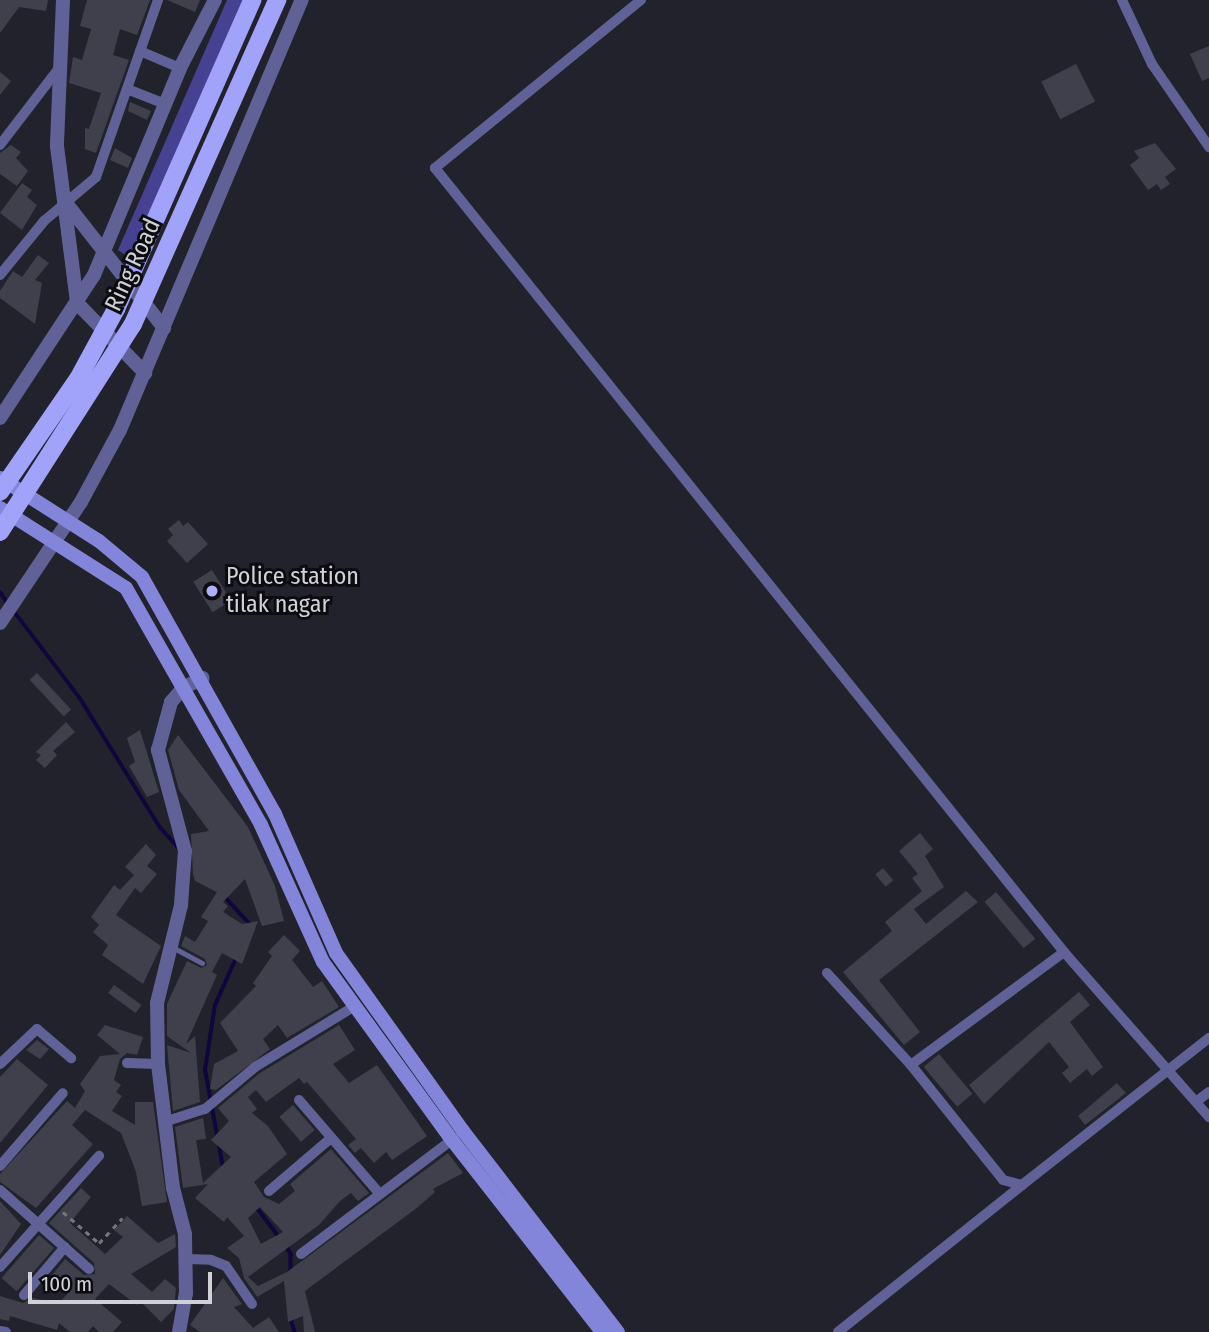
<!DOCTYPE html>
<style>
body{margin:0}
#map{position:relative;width:1209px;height:1332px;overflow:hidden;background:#21222c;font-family:"Fira Sans Condensed",sans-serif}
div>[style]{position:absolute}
.forest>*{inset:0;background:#464291}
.stream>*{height:3.5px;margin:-1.75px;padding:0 1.75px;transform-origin:1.75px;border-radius:1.75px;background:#11053e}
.building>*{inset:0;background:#3f404b;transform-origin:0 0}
.path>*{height:2.5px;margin-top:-1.25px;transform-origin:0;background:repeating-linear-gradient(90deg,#75767e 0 5px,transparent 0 10px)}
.service>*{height:5px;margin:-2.5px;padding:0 2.5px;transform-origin:2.5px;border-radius:2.5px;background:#606297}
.minor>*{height:10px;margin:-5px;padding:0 5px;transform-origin:5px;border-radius:5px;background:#606297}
.tertiary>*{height:14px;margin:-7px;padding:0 7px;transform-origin:7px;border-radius:7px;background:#606297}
.secondary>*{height:14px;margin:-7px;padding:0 7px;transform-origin:7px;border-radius:7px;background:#8385da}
.primary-bridge>*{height:18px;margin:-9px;padding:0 9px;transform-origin:9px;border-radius:9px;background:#a1a3fb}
.dots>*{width:19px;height:19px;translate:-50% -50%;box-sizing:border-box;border:4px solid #0c0c10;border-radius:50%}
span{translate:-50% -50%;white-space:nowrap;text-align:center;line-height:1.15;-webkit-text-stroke:6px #0c0c10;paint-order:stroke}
.street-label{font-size:24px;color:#d0d1d7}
.poi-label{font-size:24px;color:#d0d1d7}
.left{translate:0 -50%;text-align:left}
.scale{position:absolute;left:28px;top:1272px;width:184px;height:32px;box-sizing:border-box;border:4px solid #d0d1d7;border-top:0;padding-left:9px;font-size:21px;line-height:24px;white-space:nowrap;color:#d0d1d7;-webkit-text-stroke:5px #0c0c10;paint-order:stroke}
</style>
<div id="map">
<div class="forest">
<i style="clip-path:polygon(227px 0,246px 0,139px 265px,118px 250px)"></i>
</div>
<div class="stream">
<i style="left:0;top:592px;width:16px;rotate:55deg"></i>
<i style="left:14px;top:611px;width:109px;rotate:52.8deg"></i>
<i style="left:80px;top:698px;width:152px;rotate:58.2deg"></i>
<i style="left:160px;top:827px;width:28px;rotate:48deg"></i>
<i style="left:225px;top:897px;width:38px;rotate:47deg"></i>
<i style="left:223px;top:1168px;width:100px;rotate:-100.4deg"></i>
<i style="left:205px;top:1070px;width:66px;rotate:-81.3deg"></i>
<i style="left:215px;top:1005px;width:54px;rotate:-65.8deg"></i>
<i style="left:255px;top:1205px;width:41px;rotate:52.9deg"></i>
<i style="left:285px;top:1244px;width:12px;rotate:59deg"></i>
<i style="left:291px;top:1254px;width:19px;rotate:90deg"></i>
<i style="left:291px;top:1319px;width:14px;rotate:73deg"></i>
</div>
<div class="building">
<i style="clip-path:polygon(0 0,48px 0,46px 11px,19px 7px,0 33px)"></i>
<i style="clip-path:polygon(87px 0,150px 0,137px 35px,120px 29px,113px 55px,129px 60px,96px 153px,85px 149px,85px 128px,89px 129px,101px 93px,69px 83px,73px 57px,82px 60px,91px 29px,80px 26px)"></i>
<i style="clip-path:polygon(167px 0,200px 0,195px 12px)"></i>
<i style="clip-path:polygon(1209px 46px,1209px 78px,1202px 81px,1190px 54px)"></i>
<i style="left:1076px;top:64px;width:42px;height:39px;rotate:63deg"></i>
<i style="clip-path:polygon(0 72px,11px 81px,0 95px)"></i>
<i style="clip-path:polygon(130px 102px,151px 111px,147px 120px,128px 111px)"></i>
<i style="clip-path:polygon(1155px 143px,1176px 169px,1165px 177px,1170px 184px,1161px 190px,1157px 184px,1148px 190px,1130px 165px,1139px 158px,1134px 151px)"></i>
<i style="clip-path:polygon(11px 145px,21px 152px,16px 158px,28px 171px,17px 186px,0 174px,0 153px)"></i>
<i style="clip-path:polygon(115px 148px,132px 158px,128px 168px,110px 160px)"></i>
<i style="clip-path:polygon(22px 183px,32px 190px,27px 197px,37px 205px,22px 230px,0 213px)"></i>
<i style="clip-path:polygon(38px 255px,49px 263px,35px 280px,42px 283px,35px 324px,0 298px,0 291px,13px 271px,22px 277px)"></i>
<i style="clip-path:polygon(179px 520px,183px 526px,188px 522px,208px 544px,187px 563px,167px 541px,173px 535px,168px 529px)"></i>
<i style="left:212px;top:570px;width:36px;height:22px;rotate:58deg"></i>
<i style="left:37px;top:673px;width:50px;height:10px;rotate:47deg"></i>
<i style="clip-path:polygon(66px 722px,75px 732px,53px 751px,57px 755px,45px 768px,36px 760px,41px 755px,36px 752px)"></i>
<i style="clip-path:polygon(140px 730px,159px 792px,147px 797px,129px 766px,135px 762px,127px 738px)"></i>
<i style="clip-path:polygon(178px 735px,248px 827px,275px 886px,284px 921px,262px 926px,245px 879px,223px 902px,228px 906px,223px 912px,242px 924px,258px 921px,242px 964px,222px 953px,212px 972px,217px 975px,186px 1044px,195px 1036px,200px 1102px,173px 1111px,167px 1045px,191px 1053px,167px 1036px,167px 1004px,187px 961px,201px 968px,207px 965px,205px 959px,181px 946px,185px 936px,195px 942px,208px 921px,201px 917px,217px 892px,195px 881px,193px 874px,191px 834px,209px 831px,179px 790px,168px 750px)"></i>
<i style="clip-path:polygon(920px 833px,933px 849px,925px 856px,944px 887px,914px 909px,926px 924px,966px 891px,978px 902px,879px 980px,920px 1032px,904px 1045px,843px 972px,892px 931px,885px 922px,922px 891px,912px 878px,918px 874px,899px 851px)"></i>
<i style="clip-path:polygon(146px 844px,156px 855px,147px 866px,157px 874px,141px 893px,135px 888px,116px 915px,161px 946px,143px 984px,102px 955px,108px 945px,93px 932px,99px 925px,91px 917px,114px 885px,120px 890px,134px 875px,125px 867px)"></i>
<i style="left:883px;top:868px;width:16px;height:10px;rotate:50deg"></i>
<i style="left:996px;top:892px;width:61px;height:15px;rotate:50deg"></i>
<i style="clip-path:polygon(284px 935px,300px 951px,292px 960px,313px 987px,322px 981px,339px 1007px,287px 1038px,278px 1025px,263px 1039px,270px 1049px,216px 1090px,210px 1089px,214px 1064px,238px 1051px,220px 1023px,256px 986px,253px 983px,272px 956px,268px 952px)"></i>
<i style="left:114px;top:985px;width:34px;height:10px;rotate:36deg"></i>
<i style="clip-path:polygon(1079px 992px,1090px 1005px,1070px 1022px,1103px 1067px,1092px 1076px,1087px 1069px,1070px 1083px,1062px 1073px,1069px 1067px,1049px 1042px,984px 1104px,969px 1085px)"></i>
<i style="clip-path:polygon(105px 1025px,143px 1037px,137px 1055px,127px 1053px,120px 1059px,114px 1080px,121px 1085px,116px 1092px,122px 1096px,112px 1111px,135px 1125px,135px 1102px,153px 1102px,167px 1202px,142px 1206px,136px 1172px,121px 1133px,85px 1110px,72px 1125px,93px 1144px,36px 1208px,0 1182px,0 1174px,67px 1101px,75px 1108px,85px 1091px,80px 1084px,100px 1056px,120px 1054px,97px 1035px)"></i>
<i style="clip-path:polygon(evenodd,339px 1025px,355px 1050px,333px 1064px,349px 1083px,377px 1065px,427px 1136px,392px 1160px,386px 1152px,374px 1163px,361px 1148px,355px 1153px,348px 1145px,356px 1139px,307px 1082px,304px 1084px,299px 1078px,266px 1102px,256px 1090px,248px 1097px,257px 1109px,252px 1113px,268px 1126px,287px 1154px,254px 1182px,264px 1197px,279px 1204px,295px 1191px,290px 1184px,331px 1149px,369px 1193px,358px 1201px,351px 1193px,340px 1201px,319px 1225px,248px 1277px,258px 1286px,287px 1272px,448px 1153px,463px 1173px,433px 1189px,435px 1192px,418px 1207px,305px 1291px,315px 1332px,304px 1332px,303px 1316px,288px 1322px,284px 1281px,257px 1297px,244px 1278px,239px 1258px,227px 1248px,244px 1236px,227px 1217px,224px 1222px,195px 1198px,208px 1184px,183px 1188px,175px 1127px,203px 1118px,206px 1139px,196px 1140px,203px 1183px,231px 1157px,211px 1140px,229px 1121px,218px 1108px,260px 1073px,339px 1025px,260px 1207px,283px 1232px,261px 1244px,248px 1218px,260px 1207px)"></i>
<i style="clip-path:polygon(37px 1040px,49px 1049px,40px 1059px,26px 1050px)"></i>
<i style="left:939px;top:1054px;width:52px;height:20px;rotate:50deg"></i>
<i style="clip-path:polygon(17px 1059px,48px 1085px,0 1143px,0 1077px)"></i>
<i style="clip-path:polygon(1117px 1083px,1126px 1093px,1085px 1125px,1078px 1116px)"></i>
<i style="left:293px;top:1105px;width:33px;height:18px;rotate:49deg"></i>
<i style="clip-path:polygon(81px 1188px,91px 1197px,70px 1223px,105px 1254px,123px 1237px,114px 1230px,127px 1216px,158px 1243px,175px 1234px,176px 1247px,131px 1274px,152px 1292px,165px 1279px,176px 1288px,174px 1309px,161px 1322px,140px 1301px,137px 1305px,109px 1284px,95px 1299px,122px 1322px,113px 1332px,99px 1332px,93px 1326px,88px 1332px,70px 1332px,59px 1323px,57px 1330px,10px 1316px,9px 1321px,0 1319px,0 1296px,23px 1303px,32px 1298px,59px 1303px,70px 1291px,52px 1275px,65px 1259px,84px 1275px,95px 1274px,94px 1263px,49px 1223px)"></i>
<i style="clip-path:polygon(0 1201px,21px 1224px,0 1255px)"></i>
<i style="left:39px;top:1235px;width:20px;height:57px;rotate:41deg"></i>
<i style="clip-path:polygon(223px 1278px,242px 1304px,234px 1307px,253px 1328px,269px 1317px,279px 1332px,200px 1332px,190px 1325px)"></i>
</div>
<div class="path">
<i style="left:63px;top:1212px;width:48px;rotate:40.7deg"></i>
<i style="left:99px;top:1243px;width:34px;rotate:-47deg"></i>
</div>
<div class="service">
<i style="left:172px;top:947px;width:34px;rotate:28deg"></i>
</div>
<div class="minor">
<i style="left:641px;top:0;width:266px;rotate:140.8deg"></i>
<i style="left:435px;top:168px;width:1005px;rotate:51.26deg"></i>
<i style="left:1064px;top:952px;width:220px;rotate:48.7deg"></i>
<i style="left:1122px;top:0;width:71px;rotate:64.9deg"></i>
<i style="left:1152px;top:64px;width:101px;rotate:55.5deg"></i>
<i style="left:140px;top:51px;width:43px;rotate:23deg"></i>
<i style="left:127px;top:89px;width:41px;rotate:21.5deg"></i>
<i style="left:0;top:145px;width:97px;rotate:-52.5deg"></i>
<i style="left:0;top:275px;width:70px;rotate:-50.8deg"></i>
<i style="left:44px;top:221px;width:68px;rotate:-40.2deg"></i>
<i style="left:96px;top:177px;width:188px;rotate:-70.7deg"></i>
<i style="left:1064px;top:952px;width:190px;rotate:143.6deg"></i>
<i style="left:911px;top:1065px;width:147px;rotate:51.3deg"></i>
<i style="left:1003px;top:1180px;width:20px;rotate:15deg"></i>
<i style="left:1022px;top:1185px;width:238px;rotate:-38.2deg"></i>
<i style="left:827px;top:973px;width:125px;rotate:47.6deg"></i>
<i style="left:127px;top:1063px;width:31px;rotate:2deg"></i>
<i style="left:0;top:1064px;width:51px;rotate:-43.4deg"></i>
<i style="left:37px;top:1029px;width:45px;rotate:40.5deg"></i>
<i style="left:299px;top:1100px;width:123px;rotate:49.3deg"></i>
<i style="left:1197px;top:1101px;width:15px;rotate:-37deg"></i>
<i style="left:167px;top:1121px;width:40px;rotate:-18deg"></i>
<i style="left:205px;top:1109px;width:65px;rotate:-40deg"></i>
<i style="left:255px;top:1067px;width:117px;rotate:-31.4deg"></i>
<i style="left:0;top:1166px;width:96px;rotate:-49.2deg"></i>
<i style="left:0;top:1190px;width:119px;rotate:41.6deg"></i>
<i style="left:269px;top:1191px;width:82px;rotate:-40.5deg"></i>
<i style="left:301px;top:1254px;width:189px;rotate:-37.1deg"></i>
<i style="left:187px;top:1259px;width:24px;rotate:2deg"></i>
<i style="left:211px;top:1260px;width:16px;rotate:22deg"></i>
<i style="left:226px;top:1266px;width:46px;rotate:55.6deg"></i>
<i style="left:0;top:1267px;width:149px;rotate:-48.3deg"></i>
<i style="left:24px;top:1295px;width:63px;rotate:-49.5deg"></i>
<i style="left:0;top:1331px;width:6px;rotate:9deg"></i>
<i style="left:838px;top:1332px;width:236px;rotate:-38.6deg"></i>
</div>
<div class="tertiary">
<i style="left:63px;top:0;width:146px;rotate:92.4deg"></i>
<i style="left:57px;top:146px;width:158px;rotate:82.7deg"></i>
<i style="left:77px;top:303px;width:98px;rotate:45.8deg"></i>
<i style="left:66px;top:203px;width:159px;rotate:51.9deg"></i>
<i style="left:0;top:418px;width:171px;rotate:-56.7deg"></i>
<i style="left:94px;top:275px;width:224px;rotate:-67.4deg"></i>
<i style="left:180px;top:68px;width:76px;rotate:-62.8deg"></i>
<i style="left:0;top:623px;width:146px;rotate:-56.2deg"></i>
<i style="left:81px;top:502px;width:82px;rotate:-61.6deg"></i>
<i style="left:120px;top:430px;width:467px;rotate:-67.1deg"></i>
<i style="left:179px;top:1332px;width:39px;rotate:-80deg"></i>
<i style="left:186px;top:1294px;width:60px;rotate:-91deg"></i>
<i style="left:185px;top:1234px;width:48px;rotate:-104.6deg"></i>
<i style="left:173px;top:1188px;width:125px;rotate:-96.9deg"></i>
<i style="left:158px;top:1064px;width:61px;rotate:-90.9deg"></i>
<i style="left:157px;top:1003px;width:101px;rotate:-76.2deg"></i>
<i style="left:181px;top:905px;width:54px;rotate:-85.8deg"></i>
<i style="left:185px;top:851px;width:105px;rotate:-105deg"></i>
<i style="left:158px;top:750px;width:50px;rotate:-74.8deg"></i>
<i style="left:171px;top:702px;width:18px;rotate:-49deg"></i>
<i style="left:183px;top:688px;width:22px;rotate:-27deg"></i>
</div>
<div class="secondary">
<i style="left:0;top:478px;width:117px;rotate:32.5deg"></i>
<i style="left:99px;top:541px;width:56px;rotate:39.9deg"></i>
<i style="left:142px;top:577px;width:272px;rotate:60.7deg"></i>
<i style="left:275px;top:814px;width:152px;rotate:66.3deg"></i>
<i style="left:336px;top:953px;width:219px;rotate:54.5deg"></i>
<i style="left:463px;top:1131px;width:254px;rotate:52.4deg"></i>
<i style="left:0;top:508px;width:149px;rotate:32.4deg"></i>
<i style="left:126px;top:588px;width:273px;rotate:60.3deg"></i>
<i style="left:261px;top:825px;width:150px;rotate:65.7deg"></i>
<i style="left:323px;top:962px;width:220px;rotate:54.1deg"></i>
<i style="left:452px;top:1140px;width:244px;rotate:52deg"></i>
</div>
<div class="primary-bridge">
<i style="left:0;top:492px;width:137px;rotate:-55.4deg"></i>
<i style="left:78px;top:379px;width:80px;rotate:-61.5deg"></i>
<i style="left:116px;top:309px;width:338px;rotate:-66.2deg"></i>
<i style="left:0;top:532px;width:247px;rotate:-57.4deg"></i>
<i style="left:133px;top:324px;width:355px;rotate:-66deg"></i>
</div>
<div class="dots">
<i style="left:212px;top:591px;background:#acaffb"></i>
</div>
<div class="street-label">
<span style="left:133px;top:265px;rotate:-65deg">Ring Road</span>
</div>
<div class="poi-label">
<span class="left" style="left:226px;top:591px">Police station<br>tilak nagar</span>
</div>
<div class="scale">100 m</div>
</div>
